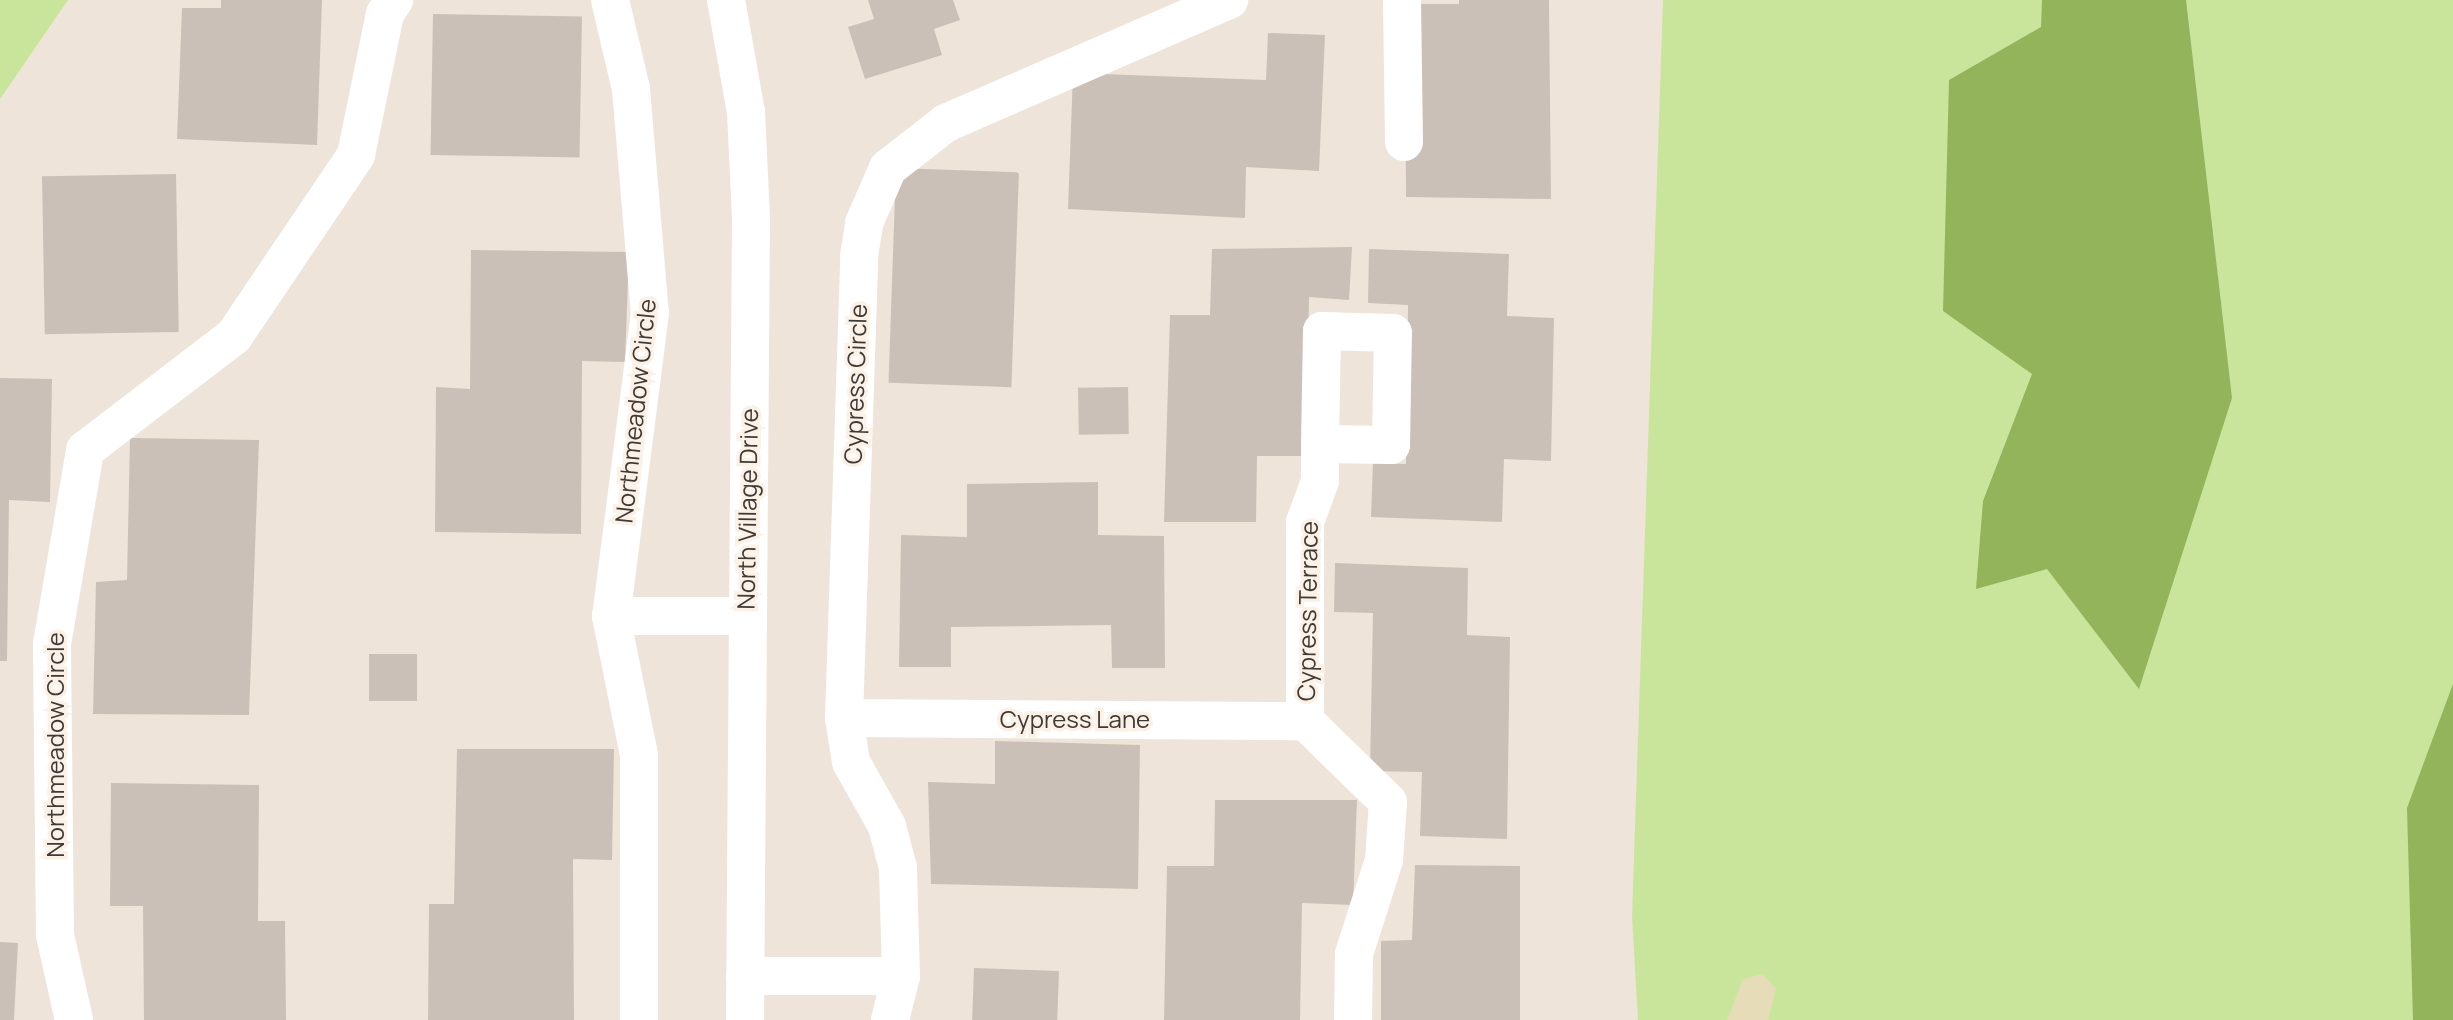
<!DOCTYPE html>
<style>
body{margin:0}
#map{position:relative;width:2453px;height:1020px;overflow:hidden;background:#efe4d9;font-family:Manrope,sans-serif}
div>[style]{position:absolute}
.green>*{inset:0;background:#c8e59b}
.forest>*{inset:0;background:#93b45b}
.sand>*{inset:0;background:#e6dcb7}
.building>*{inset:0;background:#cbc0b7;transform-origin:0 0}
.minor>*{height:38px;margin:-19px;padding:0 19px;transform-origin:19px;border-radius:19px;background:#fff}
span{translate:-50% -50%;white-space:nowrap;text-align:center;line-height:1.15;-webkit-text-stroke:7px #fcf1e7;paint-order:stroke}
.street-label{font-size:24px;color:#3e3a36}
</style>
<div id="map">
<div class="green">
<i style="clip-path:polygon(0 0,68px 0,0 99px)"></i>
<i style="clip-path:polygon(1663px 0,2453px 0,2453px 1020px,1638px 1020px,1632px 916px)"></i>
</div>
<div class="forest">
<i style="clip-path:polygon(2042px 0,2186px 0,2232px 398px,2139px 689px,2047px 569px,1976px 589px,1983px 501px,2032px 374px,1943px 311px,1949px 80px,2041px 27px)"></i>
<i style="clip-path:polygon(2453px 684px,2453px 1020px,2413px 1020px,2407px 808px)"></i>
</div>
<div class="sand">
<i style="clip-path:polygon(1763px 974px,1776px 989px,1768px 1020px,1727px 1020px,1743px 979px)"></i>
</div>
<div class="building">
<i style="clip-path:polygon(221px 0,322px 0,317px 145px,177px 139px,182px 8px,221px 8px)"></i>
<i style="clip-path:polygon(868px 0,953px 0,960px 20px,934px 29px,942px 55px,865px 79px,848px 27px,874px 19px)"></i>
<i style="clip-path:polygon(1459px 0,1549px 0,1551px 199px,1406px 197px,1405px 4px,1459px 4px)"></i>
<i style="left:433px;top:14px;width:149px;height:141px;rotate:1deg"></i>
<i style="clip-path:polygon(1268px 33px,1325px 35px,1319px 171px,1246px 167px,1245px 218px,1068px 209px,1073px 73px,1266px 80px)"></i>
<i style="left:896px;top:168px;width:123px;height:215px;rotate:2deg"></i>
<i style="left:176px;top:174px;width:158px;height:134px;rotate:89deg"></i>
<i style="clip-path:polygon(1352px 247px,1349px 300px,1309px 297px,1307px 456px,1257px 456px,1256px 522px,1164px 522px,1170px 315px,1210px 315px,1212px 249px)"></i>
<i style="clip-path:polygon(1369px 249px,1509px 254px,1507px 316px,1554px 318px,1551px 461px,1504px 459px,1502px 522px,1371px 517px,1373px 463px,1406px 464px,1408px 305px,1368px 303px)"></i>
<i style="clip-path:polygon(471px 250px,629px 252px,625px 362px,582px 361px,581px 534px,435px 532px,436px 387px,470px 389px)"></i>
<i style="clip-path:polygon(0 378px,52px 379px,50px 502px,9px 500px,7px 661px,0 661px)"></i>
<i style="left:1128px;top:387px;width:47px;height:50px;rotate:89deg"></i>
<i style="clip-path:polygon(130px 438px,259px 440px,249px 715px,93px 714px,96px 582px,127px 580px)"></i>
<i style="clip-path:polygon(1098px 482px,1098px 535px,1164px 536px,1165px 668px,1112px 668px,1111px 625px,951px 627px,951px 667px,899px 667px,901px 535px,967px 537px,967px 484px)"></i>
<i style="clip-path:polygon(1335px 563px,1468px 568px,1467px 635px,1510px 637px,1507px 839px,1420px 836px,1422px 772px,1370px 771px,1373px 613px,1334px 612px)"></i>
<i style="left:369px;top:654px;width:48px;height:47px"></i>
<i style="clip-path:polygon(995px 741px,1140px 745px,1138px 889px,931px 884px,928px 782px,995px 784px)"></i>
<i style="clip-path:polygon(457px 749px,614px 749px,612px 860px,573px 859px,574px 1020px,428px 1020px,429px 904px,454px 904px)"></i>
<i style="clip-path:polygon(111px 783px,259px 785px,258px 921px,285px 921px,286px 1020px,144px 1020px,143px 906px,110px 906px)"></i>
<i style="clip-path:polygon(1215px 800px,1357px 800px,1353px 905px,1302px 903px,1300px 1020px,1164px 1020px,1167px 866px,1214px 866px)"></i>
<i style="clip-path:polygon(1415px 865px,1520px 866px,1520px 1020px,1381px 1020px,1381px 941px,1412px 940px)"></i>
<i style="left:0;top:942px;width:18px;height:78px;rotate:3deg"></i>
<i style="left:974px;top:968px;width:85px;height:52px;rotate:2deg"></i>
</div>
<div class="minor">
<i style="left:610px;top:0;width:91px;rotate:76.7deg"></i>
<i style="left:631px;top:89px;width:225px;rotate:85.2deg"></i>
<i style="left:650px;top:313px;width:305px;rotate:97.3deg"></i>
<i style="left:611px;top:616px;width:142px;rotate:78.6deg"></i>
<i style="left:639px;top:755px;width:265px;rotate:90deg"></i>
<i style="left:726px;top:0;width:114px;rotate:79.9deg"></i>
<i style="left:746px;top:112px;width:106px;rotate:87.3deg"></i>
<i style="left:751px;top:218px;width:802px;rotate:90.43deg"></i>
<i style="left:1402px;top:0;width:142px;rotate:89.2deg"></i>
<i style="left:1320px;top:444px;width:71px;rotate:0.8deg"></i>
<i style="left:1391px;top:445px;width:112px;rotate:-89deg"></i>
<i style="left:1393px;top:333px;width:71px;rotate:-178.4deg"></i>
<i style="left:1322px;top:331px;width:113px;rotate:91deg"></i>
<i style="left:1320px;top:444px;width:37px;rotate:90deg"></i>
<i style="left:1320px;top:481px;width:44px;rotate:110.1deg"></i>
<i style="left:1305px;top:522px;width:199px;rotate:90deg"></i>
<i style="left:1305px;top:721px;width:116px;rotate:44.3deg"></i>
<i style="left:1388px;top:802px;width:58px;rotate:93.9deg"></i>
<i style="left:1384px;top:860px;width:99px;rotate:107.7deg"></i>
<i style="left:1354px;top:954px;width:66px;rotate:90.9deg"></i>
<i style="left:611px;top:616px;width:135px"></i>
<i style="left:844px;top:718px;width:461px;rotate:0.4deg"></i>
<i style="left:745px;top:976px;width:156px"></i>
<i style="left:74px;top:1020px;width:87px;rotate:-102.6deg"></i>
<i style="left:55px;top:935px;width:291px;rotate:-90.6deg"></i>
<i style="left:52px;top:644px;width:197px;rotate:-80.3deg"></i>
<i style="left:85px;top:450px;width:188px;rotate:-37.4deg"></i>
<i style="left:234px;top:336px;width:218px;rotate:-56deg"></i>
<i style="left:356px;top:155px;width:144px;rotate:-78.4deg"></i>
<i style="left:385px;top:14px;width:17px;rotate:-57deg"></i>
<i style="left:890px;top:1020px;width:45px;rotate:-76deg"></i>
<i style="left:901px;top:976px;width:108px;rotate:-91.6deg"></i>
<i style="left:898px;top:868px;width:43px;rotate:-104.7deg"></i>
<i style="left:887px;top:826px;width:73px;rotate:-119.4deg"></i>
<i style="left:851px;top:762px;width:45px;rotate:-99deg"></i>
<i style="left:844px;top:718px;width:462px;rotate:-88.1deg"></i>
<i style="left:859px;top:256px;width:33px;rotate:-81deg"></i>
<i style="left:864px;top:223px;width:60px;rotate:-66.4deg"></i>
<i style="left:888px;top:168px;width:73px;rotate:-37.8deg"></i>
<i style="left:946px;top:123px;width:309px;rotate:-23.5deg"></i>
</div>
<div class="street-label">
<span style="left:855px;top:384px;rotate:-88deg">Cypress Circle</span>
<span style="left:635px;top:411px;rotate:-84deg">Northmeadow Circle</span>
<span style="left:747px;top:509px;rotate:-89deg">North Village Drive</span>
<span style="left:1307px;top:611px;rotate:-89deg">Cypress Terrace</span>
<span style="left:1075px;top:719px">Cypress Lane</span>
<span style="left:55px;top:745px;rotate:-90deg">Northmeadow Circle</span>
</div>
</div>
